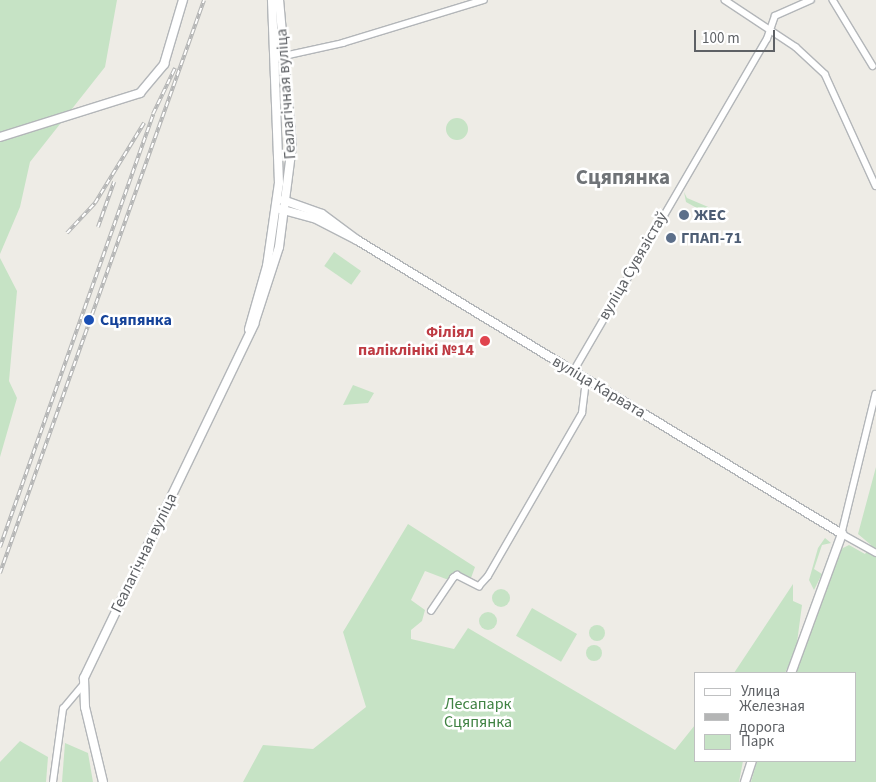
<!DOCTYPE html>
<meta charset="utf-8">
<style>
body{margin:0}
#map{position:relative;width:876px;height:782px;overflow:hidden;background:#eeece6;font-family:"Source Sans 3",sans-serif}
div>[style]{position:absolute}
.green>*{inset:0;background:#c6e3c5;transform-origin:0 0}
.round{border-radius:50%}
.roads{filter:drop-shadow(1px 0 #b3b6b9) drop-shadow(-1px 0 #b3b6b9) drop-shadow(0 1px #b3b6b9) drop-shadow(0 -1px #b3b6b9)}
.minor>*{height:5.5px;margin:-2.75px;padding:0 2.75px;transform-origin:2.75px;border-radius:2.75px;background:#fff}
.tertiary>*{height:8px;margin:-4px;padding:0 4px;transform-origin:4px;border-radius:4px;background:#fff}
.rail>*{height:4px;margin-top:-2px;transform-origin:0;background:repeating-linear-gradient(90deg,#fff 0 5.5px,#b4b5b5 0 11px);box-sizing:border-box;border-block:1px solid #b4b5b5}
.dots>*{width:14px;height:14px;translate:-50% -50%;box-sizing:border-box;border:2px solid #fff;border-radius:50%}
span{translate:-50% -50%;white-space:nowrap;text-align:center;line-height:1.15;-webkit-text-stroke:5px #fff;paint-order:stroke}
.street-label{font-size:16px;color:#5e6165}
.service-label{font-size:16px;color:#4e5e75;font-weight:700}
.left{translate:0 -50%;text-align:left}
.transit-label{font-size:16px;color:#164399;font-weight:700}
.health-label{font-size:16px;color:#be3a42;font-weight:700}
.right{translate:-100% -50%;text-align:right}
.park-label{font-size:16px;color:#3f8242}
.district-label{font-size:21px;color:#6f7377;font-weight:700}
.legend{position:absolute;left:694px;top:672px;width:162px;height:90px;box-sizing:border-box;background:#fff;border:1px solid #bfc0c1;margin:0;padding:6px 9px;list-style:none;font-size:15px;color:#5e6165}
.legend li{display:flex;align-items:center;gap:10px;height:25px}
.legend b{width:25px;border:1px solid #bfc0c1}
.scale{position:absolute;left:694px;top:30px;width:81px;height:22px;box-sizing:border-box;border:2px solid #5e6165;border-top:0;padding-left:6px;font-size:15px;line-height:18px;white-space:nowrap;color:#5e6165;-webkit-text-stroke:4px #fff;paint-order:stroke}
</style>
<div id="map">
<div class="green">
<i style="clip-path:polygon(0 0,117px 0,105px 67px,30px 162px,20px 207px,0 254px)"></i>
<i class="round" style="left:446px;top:118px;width:22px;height:22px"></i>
<i style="clip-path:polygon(684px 192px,687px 198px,713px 209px,713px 217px,686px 202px)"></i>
<i style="left:334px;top:252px;width:33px;height:17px;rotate:35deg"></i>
<i style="clip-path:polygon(0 258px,17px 291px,9px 381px,17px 398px,0 457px)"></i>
<i style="clip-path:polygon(353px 385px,374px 393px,368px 403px,343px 405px)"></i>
<i style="clip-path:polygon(876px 467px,876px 782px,751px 782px,757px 761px,855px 761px,855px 673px,795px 673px,841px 549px,849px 545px,865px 554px,871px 545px,858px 534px)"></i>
<i style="clip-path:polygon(408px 524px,475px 567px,471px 578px,446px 579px,425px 571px,411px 600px,425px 610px,422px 621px,411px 630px,411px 639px,454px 649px,468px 628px,675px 750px,695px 725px,695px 761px,743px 761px,739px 782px,243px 782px,263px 745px,313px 749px,366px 707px,343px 632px)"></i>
<i style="clip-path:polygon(825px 538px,831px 543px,822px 545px,814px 569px,822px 574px,814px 590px,809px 580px,818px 548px)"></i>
<i style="clip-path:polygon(793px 584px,793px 601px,802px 605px,796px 650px,785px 673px,734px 673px)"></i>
<i class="round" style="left:492px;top:589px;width:18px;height:18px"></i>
<i style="left:532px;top:608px;width:52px;height:32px;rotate:30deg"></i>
<i class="round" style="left:479px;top:612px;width:18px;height:18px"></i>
<i class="round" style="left:589px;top:625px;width:16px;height:16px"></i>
<i class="round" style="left:586px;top:645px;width:16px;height:16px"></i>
<i style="clip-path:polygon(20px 741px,48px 757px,46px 782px,0 782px,0 762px)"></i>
<i style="clip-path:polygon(65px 743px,88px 753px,93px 782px,62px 782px)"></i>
</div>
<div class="roads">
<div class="minor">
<i style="left:725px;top:0;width:85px;rotate:33.5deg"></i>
<i style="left:796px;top:47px;width:40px;rotate:43deg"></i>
<i style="left:825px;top:74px;width:123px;rotate:65.5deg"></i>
<i style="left:833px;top:0;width:77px;rotate:58.8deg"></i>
<i style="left:275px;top:58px;width:70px;rotate:-12.4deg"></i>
<i style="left:343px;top:43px;width:147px;rotate:-17deg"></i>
<i style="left:573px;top:372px;width:385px;rotate:-59.8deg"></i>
<i style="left:767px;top:39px;width:24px;rotate:-71deg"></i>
<i style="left:775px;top:16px;width:39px;rotate:-24deg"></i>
<i style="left:876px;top:394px;width:144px;rotate:103.7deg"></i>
<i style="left:842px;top:534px;width:39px;rotate:29deg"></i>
<i style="left:431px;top:611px;width:40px;rotate:-56deg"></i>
<i style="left:453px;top:578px;width:5px;rotate:-37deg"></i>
<i style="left:457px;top:575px;width:25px;rotate:27deg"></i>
<i style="left:479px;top:586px;width:13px;rotate:-48deg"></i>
<i style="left:488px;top:576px;width:188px;rotate:-60deg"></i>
<i style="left:582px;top:413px;width:33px;rotate:-83deg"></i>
<i style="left:53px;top:782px;width:74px;rotate:-82.2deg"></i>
<i style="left:63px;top:709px;width:31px;rotate:-50deg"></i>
</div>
<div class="tertiary">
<i style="left:0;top:137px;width:147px;rotate:-17.4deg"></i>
<i style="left:140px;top:93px;width:38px;rotate:-50deg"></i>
<i style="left:164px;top:64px;width:67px;rotate:-73.5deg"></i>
<i style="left:283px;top:200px;width:41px;rotate:19.7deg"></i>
<i style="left:322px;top:214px;width:44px;rotate:36.6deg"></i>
<i style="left:276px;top:208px;width:39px;rotate:15deg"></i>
<i style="left:314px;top:218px;width:48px;rotate:27.1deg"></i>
<i style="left:357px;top:240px;width:567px;rotate:31.22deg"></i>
<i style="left:842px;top:534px;width:148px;rotate:110.1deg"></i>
<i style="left:249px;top:329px;width:66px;rotate:-74.1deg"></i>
<i style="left:267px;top:266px;width:84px;rotate:-81.8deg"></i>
<i style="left:279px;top:183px;width:183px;rotate:-92.2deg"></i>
<i style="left:103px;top:782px;width:77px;rotate:-103.5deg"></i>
<i style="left:85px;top:707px;width:29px;rotate:-92deg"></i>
<i style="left:84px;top:678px;width:393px;rotate:-64.3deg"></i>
<i style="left:254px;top:324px;width:81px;rotate:-72deg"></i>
<i style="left:279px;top:247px;width:103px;rotate:-82.7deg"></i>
<i style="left:292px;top:145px;width:146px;rotate:-95.1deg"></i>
<i style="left:745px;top:782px;width:22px;rotate:-72deg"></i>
</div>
</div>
<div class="rail">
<i style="left:98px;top:227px;width:48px;rotate:-70.4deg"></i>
<i style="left:67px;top:233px;width:41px;rotate:-47deg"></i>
<i style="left:95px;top:203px;width:94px;rotate:-58.5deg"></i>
<i style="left:0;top:547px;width:459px;rotate:-70.5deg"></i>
<i style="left:153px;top:114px;width:51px;rotate:-64.4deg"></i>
<i style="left:0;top:573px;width:608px;rotate:-70.4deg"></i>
</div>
<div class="dots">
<i style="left:684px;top:215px;background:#5c6f8a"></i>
<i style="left:671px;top:238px;background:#5c6f8a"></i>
<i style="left:89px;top:320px;background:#1a4fb4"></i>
<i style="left:485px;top:341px;background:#e0444e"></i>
</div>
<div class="street-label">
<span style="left:286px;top:94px;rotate:-94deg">Геалагічная вуліца</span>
<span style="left:633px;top:266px;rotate:-60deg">вуліца Сувязістаў</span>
<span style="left:599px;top:387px;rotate:31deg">вуліца Карвата</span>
<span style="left:144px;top:553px;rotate:-64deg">Геалагічная вуліца</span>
</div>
<div class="service-label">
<span class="left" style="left:694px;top:215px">ЖЕС</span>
<span class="left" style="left:681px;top:238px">ГПАП-71</span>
</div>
<div class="transit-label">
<span class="left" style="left:100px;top:320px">Сцяпянка</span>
</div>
<div class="health-label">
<span class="right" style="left:474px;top:341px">Філіял<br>паліклінікі №14</span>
</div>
<div class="park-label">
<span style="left:478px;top:713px">Лесапарк<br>Сцяпянка</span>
</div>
<div class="district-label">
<span style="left:623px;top:177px">Сцяпянка</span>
</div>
<ul class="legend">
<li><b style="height:6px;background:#fff"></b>Улица</li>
<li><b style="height:6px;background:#b4b5b5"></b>Железная дорога</li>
<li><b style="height:14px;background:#c6e3c5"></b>Парк</li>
</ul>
<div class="scale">100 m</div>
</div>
